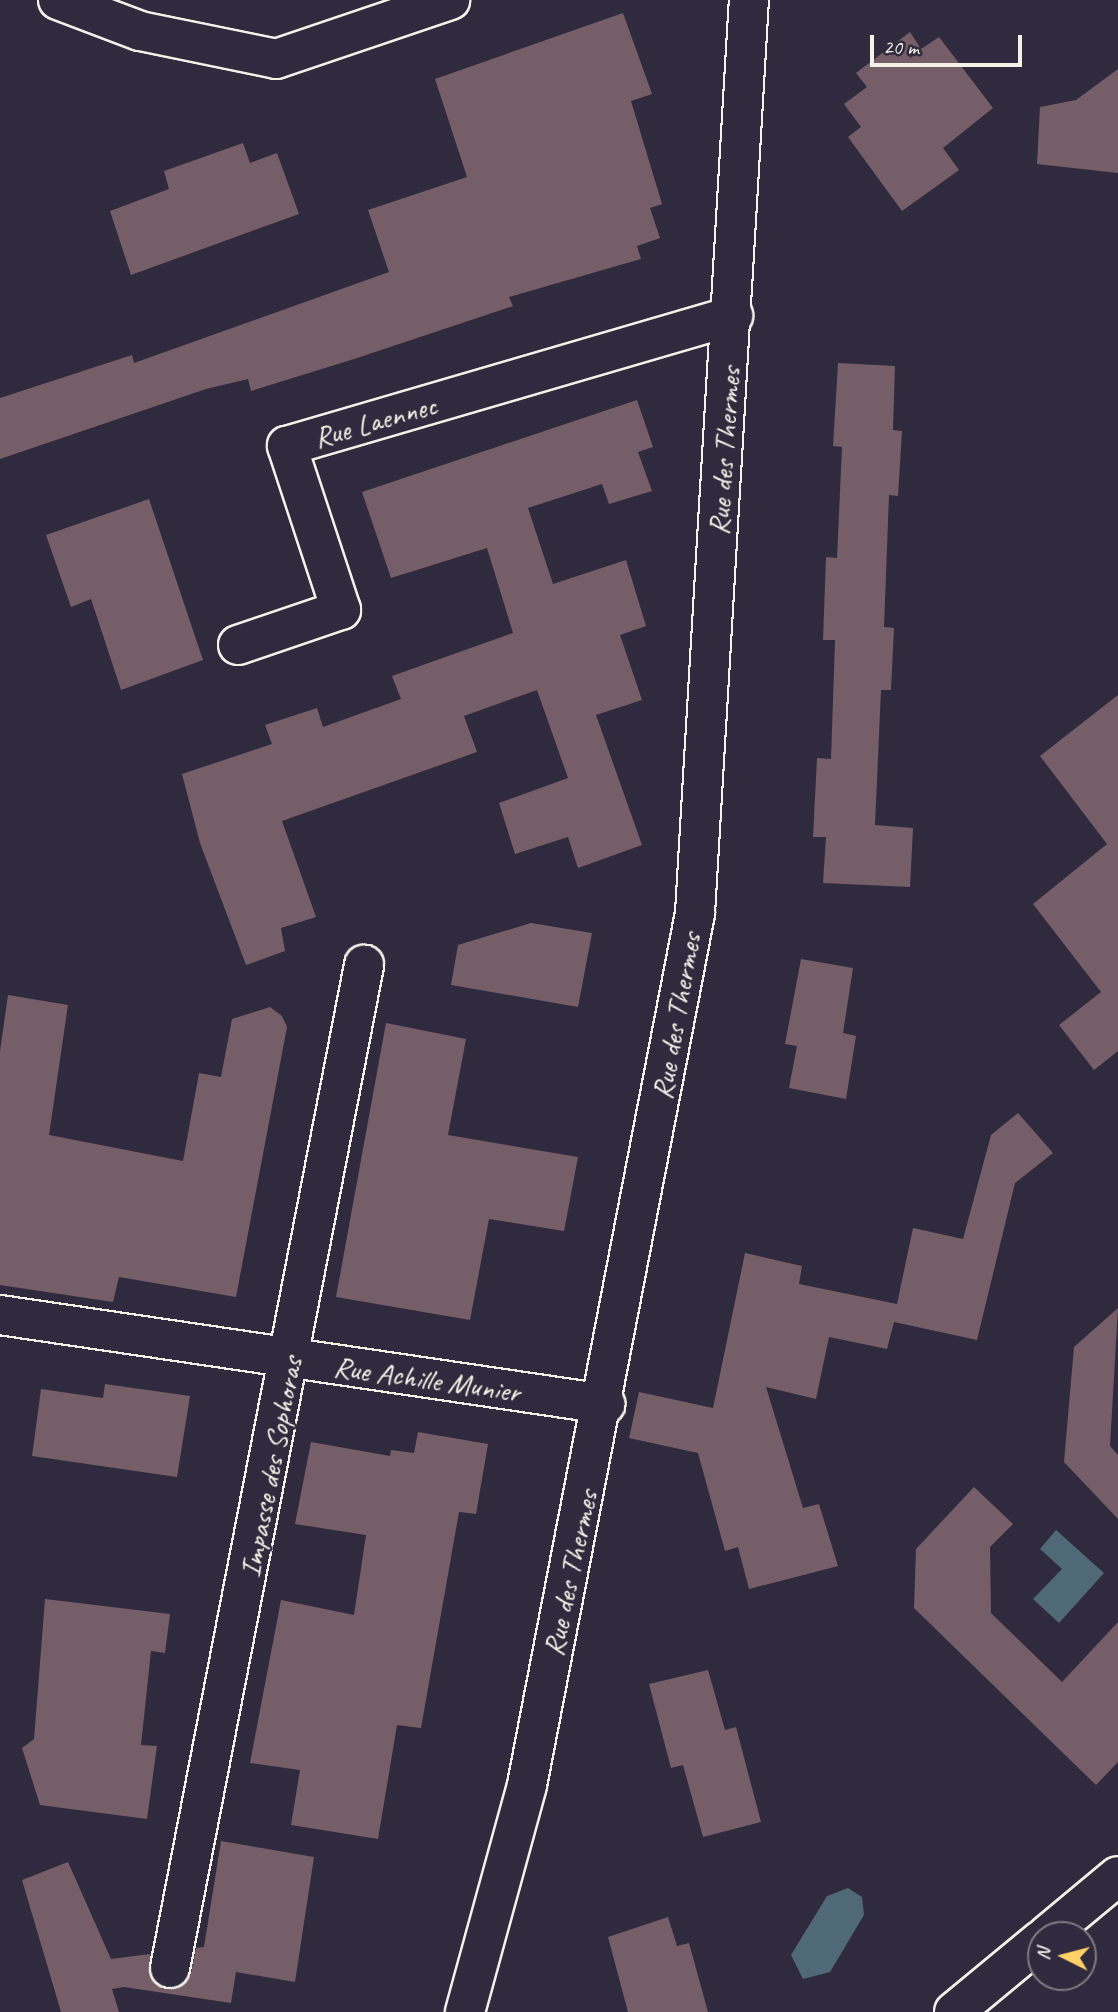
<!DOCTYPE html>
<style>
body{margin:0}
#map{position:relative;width:1118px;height:2012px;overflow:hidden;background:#2f2a3d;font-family:Caveat,sans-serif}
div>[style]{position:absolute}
.water>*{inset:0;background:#506978}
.building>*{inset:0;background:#765e68}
.roads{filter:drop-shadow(2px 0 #f4f1e8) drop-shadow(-2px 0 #f4f1e8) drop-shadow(0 2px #f4f1e8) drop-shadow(0 -2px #f4f1e8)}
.minor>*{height:38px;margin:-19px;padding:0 19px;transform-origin:19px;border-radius:19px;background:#2f2a3d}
.secondary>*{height:38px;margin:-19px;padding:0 19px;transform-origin:19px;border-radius:19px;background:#2f2a3d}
span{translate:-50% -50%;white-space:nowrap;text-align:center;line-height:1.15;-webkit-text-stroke:5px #2f2a3d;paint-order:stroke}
.street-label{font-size:30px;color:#f4f1e8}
.north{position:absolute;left:1027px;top:1921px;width:70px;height:70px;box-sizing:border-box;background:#2f2a3d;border:2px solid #7e7a81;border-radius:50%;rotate:276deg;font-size:19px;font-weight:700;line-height:28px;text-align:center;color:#f4f1e8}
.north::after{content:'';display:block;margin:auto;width:24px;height:32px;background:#ffd166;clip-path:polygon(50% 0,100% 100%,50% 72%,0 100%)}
.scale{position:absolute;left:870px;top:35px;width:152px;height:32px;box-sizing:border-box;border:4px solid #f4f1e8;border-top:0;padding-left:9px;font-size:21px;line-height:24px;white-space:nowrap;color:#f4f1e8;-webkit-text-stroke:5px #2f2a3d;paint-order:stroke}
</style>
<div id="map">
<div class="water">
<i style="clip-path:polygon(1056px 1530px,1104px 1573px,1059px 1623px,1033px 1599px,1062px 1569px,1040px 1549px)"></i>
<i style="clip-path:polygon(848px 1888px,862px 1897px,864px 1915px,830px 1972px,803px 1979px,791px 1955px,827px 1896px)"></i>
</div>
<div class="building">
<i style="clip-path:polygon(623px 13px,652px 94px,631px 101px,662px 204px,650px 208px,660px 238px,637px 246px,641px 259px,509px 297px,513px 306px,354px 359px,251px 391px,248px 379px,206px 389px,0 459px,0 398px,132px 355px,134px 363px,389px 272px,368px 210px,467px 177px,435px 79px)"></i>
<i style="clip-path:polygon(910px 32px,921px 49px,939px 37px,993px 108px,943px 148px,959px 170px,902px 211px,848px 137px,861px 127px,844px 104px,867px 87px,856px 73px)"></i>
<i style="clip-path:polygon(1118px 69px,1118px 173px,1037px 164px,1040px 107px,1076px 100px)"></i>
<i style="clip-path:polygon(243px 143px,250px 163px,277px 153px,299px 214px,131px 275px,110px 211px,169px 189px,164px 171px)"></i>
<i style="clip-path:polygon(838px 363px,895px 366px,893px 430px,902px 431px,898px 496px,889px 495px,884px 627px,894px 628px,891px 690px,881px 690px,875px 825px,913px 828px,910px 887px,823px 883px,826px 837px,813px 837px,817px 758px,831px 759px,835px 640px,823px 640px,826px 557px,837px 558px,842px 447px,833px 446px)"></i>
<i style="clip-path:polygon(637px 400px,653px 447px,638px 452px,652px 491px,609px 504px,602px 484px,528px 508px,553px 584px,626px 560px,646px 626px,620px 635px,642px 700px,596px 715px,642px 845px,578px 868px,568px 837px,515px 854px,499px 803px,568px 778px,537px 690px,464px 716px,477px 752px,282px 821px,316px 917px,281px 928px,285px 951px,246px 965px,200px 843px,182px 774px,272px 744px,265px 725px,317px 708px,323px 727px,401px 699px,392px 676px,513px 633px,487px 548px,391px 578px,362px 492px)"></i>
<i style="clip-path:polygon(149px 499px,203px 660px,121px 690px,91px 599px,71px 607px,46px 535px)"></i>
<i style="clip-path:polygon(1118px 695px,1118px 1051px,1094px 1070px,1059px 1025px,1101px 992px,1033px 904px,1107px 844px,1040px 756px)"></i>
<i style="clip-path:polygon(531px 923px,592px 933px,578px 1007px,451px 985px,458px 945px)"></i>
<i style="clip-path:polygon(801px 959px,853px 968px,843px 1033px,856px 1036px,846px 1099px,789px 1088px,797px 1046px,785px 1044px)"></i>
<i style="clip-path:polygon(8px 995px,68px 1005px,49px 1135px,183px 1161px,199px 1073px,221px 1077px,232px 1019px,270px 1007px,282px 1016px,287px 1027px,236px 1297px,119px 1277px,113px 1302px,0 1285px,0 1051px)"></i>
<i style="clip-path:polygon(386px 1023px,466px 1039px,448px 1135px,578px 1157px,564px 1231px,489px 1219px,470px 1320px,336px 1297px)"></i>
<i style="clip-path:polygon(1018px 1113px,1053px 1153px,1015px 1183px,977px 1340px,894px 1322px,887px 1349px,829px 1337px,816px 1399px,766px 1387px,803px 1508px,819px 1504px,838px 1566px,749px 1589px,738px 1547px,725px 1551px,698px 1453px,629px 1438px,639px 1392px,713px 1408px,745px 1253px,802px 1266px,799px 1284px,897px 1304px,913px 1228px,963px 1239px,991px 1135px)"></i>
<i style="clip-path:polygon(1118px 1308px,1110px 1446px,1118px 1455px,1118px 1519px,1064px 1462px,1074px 1347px)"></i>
<i style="clip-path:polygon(105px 1384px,190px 1396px,177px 1477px,32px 1456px,41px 1389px,103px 1398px)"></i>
<i style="clip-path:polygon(418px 1432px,488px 1444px,476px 1514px,459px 1512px,421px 1728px,397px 1725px,378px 1839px,291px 1825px,300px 1770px,250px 1763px,281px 1600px,354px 1615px,366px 1535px,295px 1524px,311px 1442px,390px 1456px,391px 1450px,414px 1453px)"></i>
<i style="clip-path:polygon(974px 1487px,1013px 1524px,990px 1547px,991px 1613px,1062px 1682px,1118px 1622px,1118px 1762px,1096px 1785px,914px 1608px,916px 1549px)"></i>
<i style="clip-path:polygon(45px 1599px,170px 1614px,165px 1653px,151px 1651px,141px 1745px,157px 1746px,147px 1819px,40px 1805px,22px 1748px,34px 1739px)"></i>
<i style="clip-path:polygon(708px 1670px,725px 1730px,736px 1727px,761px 1822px,703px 1837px,683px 1765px,671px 1768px,649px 1684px)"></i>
<i style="clip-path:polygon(221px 1841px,314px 1857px,295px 1982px,236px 1972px,231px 2003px,124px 1987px,112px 1989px,119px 2012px,61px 2012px,22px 1880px,68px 1862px,111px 1959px,150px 1954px,155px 1984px,176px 1989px,191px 1973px,196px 1948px,204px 1947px)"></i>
<i style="clip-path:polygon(668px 1917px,677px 1946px,689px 1943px,708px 2012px,628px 2012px,608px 1937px)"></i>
</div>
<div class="roads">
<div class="minor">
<i style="left:58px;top:0;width:88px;rotate:20.7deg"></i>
<i style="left:140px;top:31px;width:139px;rotate:11.6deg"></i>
<i style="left:276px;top:59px;width:184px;rotate:-18.7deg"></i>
<i style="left:238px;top:645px;width:109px;rotate:-18.8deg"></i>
<i style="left:341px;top:610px;width:173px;rotate:-108.2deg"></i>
<i style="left:287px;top:446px;width:465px;rotate:-16.3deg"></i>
<i style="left:0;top:1315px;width:612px;rotate:8.37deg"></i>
<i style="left:1047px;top:1935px;width:92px;rotate:-39.7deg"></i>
<i style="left:170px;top:1968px;width:1022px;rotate:-79.05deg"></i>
<i style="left:954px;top:2012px;width:113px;rotate:-39.6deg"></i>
</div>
<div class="secondary">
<i style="left:465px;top:2012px;width:235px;rotate:-74.7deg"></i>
<i style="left:527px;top:1785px;width:888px;rotate:-79.09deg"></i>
<i style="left:695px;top:913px;width:915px;rotate:-86.62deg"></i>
</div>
</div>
<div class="street-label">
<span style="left:375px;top:421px;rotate:-16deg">Rue Laennec</span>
<span style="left:724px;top:451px;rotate:-86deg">Rue des Thermes</span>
<span style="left:676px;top:1016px;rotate:-80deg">Rue des Thermes</span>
<span style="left:427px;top:1379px;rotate:8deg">Rue Achille Munier</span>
<span style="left:271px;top:1467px;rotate:-79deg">Impasse des Sophoras</span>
<span style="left:570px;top:1573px;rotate:-78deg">Rue des Thermes</span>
</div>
<div class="north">N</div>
<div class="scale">20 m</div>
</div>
